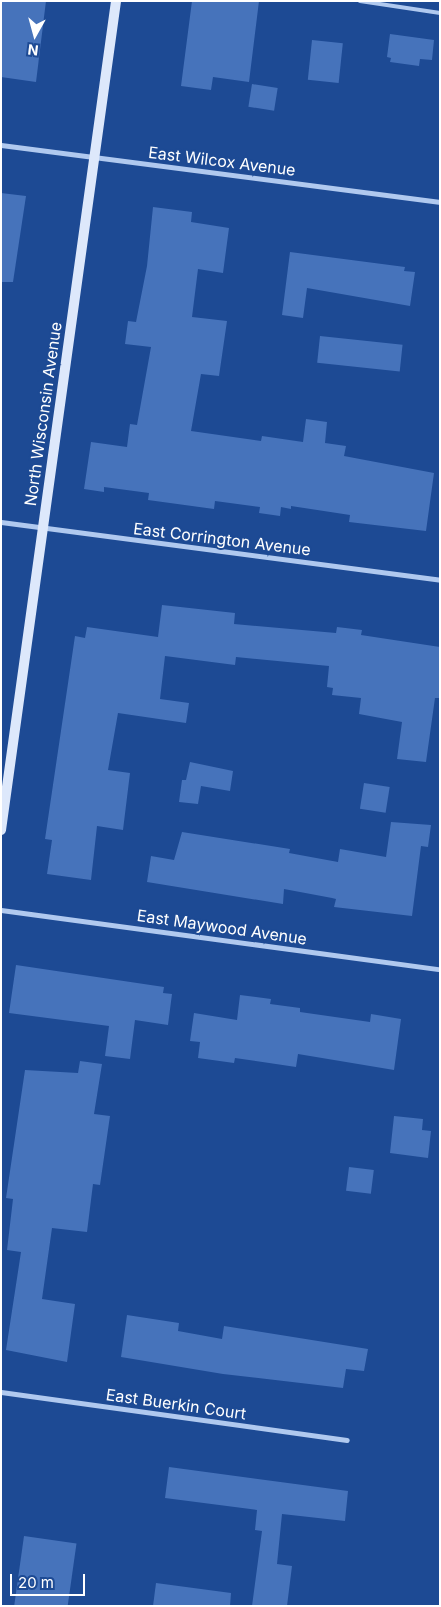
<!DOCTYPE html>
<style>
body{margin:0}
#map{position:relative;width:441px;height:1607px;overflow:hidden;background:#1d4a94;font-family:Inter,sans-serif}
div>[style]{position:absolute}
.building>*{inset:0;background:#4673bb;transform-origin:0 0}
.lane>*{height:4px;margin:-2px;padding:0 2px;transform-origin:2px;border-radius:2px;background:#b0c9ef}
.street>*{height:5px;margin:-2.5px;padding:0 2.5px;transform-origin:2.5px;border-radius:2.5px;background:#b0c9ef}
.secondary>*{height:10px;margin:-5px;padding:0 5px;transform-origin:5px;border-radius:5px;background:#dde8fb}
span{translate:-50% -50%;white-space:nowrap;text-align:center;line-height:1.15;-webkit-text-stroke:4px #1d4a94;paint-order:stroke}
.street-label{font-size:16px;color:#fff}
.frame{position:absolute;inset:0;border:2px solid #fff;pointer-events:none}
.north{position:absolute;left:10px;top:10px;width:50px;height:50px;-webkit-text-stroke:4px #1d4a94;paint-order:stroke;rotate:187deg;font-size:14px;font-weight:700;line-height:20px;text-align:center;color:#fff}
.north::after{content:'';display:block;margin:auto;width:18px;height:22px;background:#fff;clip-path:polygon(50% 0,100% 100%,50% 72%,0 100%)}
.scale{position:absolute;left:10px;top:1574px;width:75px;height:22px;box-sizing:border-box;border:2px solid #fff;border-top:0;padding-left:6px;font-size:15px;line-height:18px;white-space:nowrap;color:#fff;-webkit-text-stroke:4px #1d4a94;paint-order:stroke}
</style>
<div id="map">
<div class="building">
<i style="clip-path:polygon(1px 1px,46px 1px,36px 82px,1px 77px)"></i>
<i style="clip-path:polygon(192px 1px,259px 1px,249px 82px,213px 77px,211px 90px,181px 86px)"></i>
<i style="clip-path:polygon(390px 34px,434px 40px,432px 60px,420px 59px,419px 66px,390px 62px,391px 58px,387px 57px)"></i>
<i style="left:312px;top:40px;width:31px;height:40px;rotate:6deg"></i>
<i style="left:252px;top:84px;width:26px;height:23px;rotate:9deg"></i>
<i style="clip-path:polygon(1px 193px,26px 196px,13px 282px,1px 282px)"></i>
<i style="clip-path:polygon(153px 207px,192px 212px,191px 222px,229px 228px,223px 273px,198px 269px,192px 317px,227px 321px,219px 376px,201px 374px,191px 431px,261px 441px,262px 436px,303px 442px,306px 419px,327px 422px,325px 443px,346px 446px,344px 456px,434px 473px,426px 531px,349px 522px,350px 515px,291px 506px,291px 509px,281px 507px,280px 516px,259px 513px,260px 507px,215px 501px,214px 509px,148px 500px,149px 493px,104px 487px,104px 492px,84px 489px,91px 442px,127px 447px,130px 424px,137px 425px,151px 347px,125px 344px,128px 321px,136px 322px,147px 266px)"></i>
<i style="clip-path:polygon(290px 252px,405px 267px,404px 271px,415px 272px,410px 306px,307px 288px,303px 318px,282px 315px)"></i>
<i style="left:320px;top:336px;width:83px;height:27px;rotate:6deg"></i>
<i style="clip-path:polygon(162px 605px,235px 613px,234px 624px,336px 633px,337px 627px,362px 630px,361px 635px,440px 647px,440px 698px,435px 698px,426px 762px,397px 759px,402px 722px,359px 714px,361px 698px,332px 695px,333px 688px,327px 687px,329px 666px,236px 657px,235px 665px,165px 656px,160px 699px,189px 703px,186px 723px,118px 713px,108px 770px,130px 773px,123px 830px,97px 826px,91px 880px,47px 874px,52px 840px,45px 839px,75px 636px,85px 638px,87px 627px,158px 637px)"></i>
<i style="clip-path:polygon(190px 762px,233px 771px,230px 791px,201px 786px,198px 804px,179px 802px,182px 780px,186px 780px)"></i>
<i style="left:364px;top:783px;width:26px;height:26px;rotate:9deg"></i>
<i style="clip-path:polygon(391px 822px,431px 825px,428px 847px,421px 846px,412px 916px,334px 907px,336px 899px,332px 898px,284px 889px,283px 904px,147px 882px,151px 856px,174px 860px,182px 832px,290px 849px,289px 853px,338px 862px,340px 849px,386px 857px)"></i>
<i style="clip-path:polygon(16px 965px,164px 987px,163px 993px,172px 994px,168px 1025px,135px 1020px,130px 1059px,105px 1056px,109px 1026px,9px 1013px)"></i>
<i style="clip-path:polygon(240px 995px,271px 999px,270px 1004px,300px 1008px,300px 1012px,370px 1022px,371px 1014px,401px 1019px,394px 1070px,298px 1054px,296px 1067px,235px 1058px,234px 1063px,198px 1058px,200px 1042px,190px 1041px,194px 1013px,237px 1020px)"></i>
<i style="clip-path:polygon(80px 1061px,102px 1064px,94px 1114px,110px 1116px,100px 1185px,93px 1184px,87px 1232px,52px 1228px,42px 1299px,75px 1304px,67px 1362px,6px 1350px,21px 1252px,7px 1250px,13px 1199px,6px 1198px,25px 1070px,78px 1073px)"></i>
<i style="clip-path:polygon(394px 1116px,423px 1119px,422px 1130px,431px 1131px,428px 1158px,390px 1153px)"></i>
<i style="left:349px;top:1167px;width:25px;height:24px;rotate:7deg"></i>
<i style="clip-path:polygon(127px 1315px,179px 1323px,178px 1331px,222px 1339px,224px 1326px,368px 1349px,364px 1371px,346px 1369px,343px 1388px,223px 1374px,121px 1357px)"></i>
<i style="clip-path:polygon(169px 1467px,348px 1491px,345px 1521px,282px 1514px,277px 1564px,292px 1566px,287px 1606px,252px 1606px,262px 1531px,255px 1530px,257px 1510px,165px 1498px)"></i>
<i style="left:24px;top:1536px;width:53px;height:71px;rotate:8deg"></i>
<i style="clip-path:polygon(156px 1583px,231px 1593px,230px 1606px,153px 1606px)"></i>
</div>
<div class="lane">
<i style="left:360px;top:1px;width:81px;rotate:8.5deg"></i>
</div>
<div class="street">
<i style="left:1px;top:145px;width:443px;rotate:7.4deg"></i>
<i style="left:1px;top:522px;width:443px;rotate:7.5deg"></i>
<i style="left:1px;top:910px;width:443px;rotate:7.7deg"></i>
<i style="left:1px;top:1392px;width:349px;rotate:7.9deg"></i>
</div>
<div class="secondary">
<i style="left:1px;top:830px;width:837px;rotate:-82.1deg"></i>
</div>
<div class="street-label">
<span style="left:222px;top:161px;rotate:7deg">East Wilcox Avenue</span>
<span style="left:43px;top:414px;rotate:-82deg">North Wisconsin Avenue</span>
<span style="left:222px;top:539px;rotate:7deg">East Corrington Avenue</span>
<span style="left:222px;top:927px;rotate:8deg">East Maywood Avenue</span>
<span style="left:176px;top:1404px;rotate:8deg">East Buerkin Court</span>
</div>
<div class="frame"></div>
<div class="north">N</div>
<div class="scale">20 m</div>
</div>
